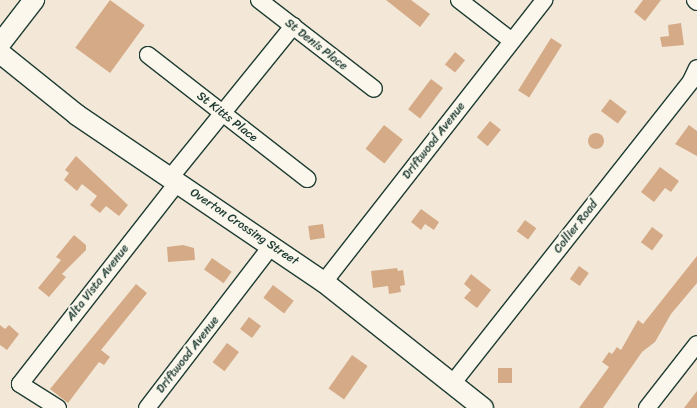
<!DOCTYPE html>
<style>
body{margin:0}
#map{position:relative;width:697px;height:408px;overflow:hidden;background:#f3e8d8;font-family:Sriracha,sans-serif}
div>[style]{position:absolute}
.building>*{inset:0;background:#d5aa86;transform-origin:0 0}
.round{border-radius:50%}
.roads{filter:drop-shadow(1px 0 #1f3d34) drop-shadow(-1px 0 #1f3d34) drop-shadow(0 1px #1f3d34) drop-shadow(0 -1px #1f3d34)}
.minor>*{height:16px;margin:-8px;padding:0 8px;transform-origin:8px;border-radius:8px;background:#fbf7ec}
.major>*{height:20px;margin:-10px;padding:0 10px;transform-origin:10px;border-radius:10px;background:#fbf7ec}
span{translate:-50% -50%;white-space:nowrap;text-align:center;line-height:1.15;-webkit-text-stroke:4px #fbf7ec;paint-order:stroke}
.street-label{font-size:12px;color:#1f3d34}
</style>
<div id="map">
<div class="building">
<i style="left:110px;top:0;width:43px;height:59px;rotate:36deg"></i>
<i style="clip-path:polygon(386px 0,411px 0,430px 14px,420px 27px)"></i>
<i style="clip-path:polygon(643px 0,661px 0,645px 21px,634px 12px)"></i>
<i style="clip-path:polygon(681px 23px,684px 45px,662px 47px,660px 37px,669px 36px,668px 25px)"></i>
<i style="left:551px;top:38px;width:13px;height:62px;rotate:32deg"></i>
<i style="left:455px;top:52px;width:13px;height:16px;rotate:39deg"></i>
<i style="left:431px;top:79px;width:15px;height:38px;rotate:37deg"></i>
<i style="left:610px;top:99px;width:21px;height:15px;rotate:37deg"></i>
<i style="left:490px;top:121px;width:14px;height:21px;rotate:39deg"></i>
<i style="left:384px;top:125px;width:24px;height:30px;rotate:38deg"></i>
<i style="clip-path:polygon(689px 125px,697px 131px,697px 156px,675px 144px)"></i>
<i class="round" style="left:588px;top:133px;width:16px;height:16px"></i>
<i style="clip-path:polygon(76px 156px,128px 205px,119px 216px,106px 206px,100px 213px,90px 205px,97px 196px,82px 184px,77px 191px,64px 180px,69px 173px,65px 170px)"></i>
<i style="clip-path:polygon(660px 167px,679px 181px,671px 192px,665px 188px,654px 202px,641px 192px)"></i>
<i style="clip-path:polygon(421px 209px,439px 222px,434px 230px,425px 224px,421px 230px,411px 222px)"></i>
<i style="left:525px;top:220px;width:14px;height:14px;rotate:36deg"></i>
<i style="left:323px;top:224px;width:14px;height:15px;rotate:82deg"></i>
<i style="left:652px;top:227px;width:14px;height:19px;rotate:36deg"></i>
<i style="clip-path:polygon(74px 235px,86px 245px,86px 250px,62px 274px,66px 277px,49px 297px,38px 288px,61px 260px,56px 257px)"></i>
<i style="clip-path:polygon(183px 245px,194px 248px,195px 260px,168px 262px,167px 247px)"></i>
<i style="clip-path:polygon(697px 256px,697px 283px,671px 314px,655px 342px,642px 352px,603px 408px,579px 408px,609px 367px,602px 362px,609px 352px,612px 354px,617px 347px,621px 350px,638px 320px,643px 324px)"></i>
<i style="left:212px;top:258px;width:24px;height:14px;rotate:35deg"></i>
<i style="left:579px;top:266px;width:12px;height:16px;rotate:35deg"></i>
<i style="clip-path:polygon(397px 268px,398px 271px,403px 270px,405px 285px,400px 286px,401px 292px,389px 294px,388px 286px,373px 288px,371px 271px)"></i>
<i style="clip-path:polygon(471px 274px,491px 290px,477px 308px,464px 298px,471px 290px,464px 284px)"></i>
<i style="clip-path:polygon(136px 284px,147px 293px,101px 350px,110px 357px,104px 365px,99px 362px,68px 403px,50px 389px)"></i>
<i style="left:273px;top:285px;width:26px;height:16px;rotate:37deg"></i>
<i style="left:249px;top:317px;width:15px;height:15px;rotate:37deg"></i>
<i style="clip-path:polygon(0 325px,5px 329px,9px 325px,19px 334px,7px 350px,0 345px)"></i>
<i style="left:227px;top:343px;width:15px;height:24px;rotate:37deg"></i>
<i style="left:352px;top:355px;width:19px;height:41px;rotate:35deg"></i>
<i style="left:512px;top:368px;width:15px;height:14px;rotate:90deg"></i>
<i style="clip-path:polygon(697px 391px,697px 408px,684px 408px)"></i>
</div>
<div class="roads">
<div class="minor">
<i style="left:259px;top:0;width:145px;rotate:37.7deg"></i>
<i style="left:459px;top:0;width:67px;rotate:37.7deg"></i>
<i style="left:695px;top:0;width:3px;rotate:45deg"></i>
<i style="left:148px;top:55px;width:202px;rotate:37.9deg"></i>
<i style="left:170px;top:178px;width:196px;rotate:-51deg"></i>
<i style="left:324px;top:282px;width:358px;rotate:-52deg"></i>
<i style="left:452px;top:384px;width:386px;rotate:-51.7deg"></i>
<i style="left:691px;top:81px;width:14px;rotate:-65deg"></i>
<i style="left:58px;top:408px;width:45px;rotate:-147.7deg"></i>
<i style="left:20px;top:384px;width:255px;rotate:-52deg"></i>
<i style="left:147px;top:408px;width:205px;rotate:-52.5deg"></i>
<i style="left:647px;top:408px;width:81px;rotate:-52deg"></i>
</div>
<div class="major">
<i style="left:0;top:44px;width:56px;rotate:-52.3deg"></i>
<i style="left:0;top:53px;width:99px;rotate:38.8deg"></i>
<i style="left:77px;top:115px;width:298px;rotate:34.1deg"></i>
<i style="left:324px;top:282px;width:203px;rotate:38.4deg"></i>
</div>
</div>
<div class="street-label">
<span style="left:316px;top:45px;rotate:38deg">St Denis Place</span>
<span style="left:227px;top:117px;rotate:38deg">St Kitts Place</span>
<span style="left:434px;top:141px;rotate:-52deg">Driftwood Avenue</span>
<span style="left:244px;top:227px;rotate:34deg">Overton Crossing Street</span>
<span style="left:576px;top:227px;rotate:-52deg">Collier Road</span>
<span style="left:98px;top:283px;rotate:-52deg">Alta Vista Avenue</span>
<span style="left:188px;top:355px;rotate:-52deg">Driftwood Avenue</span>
</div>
</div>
